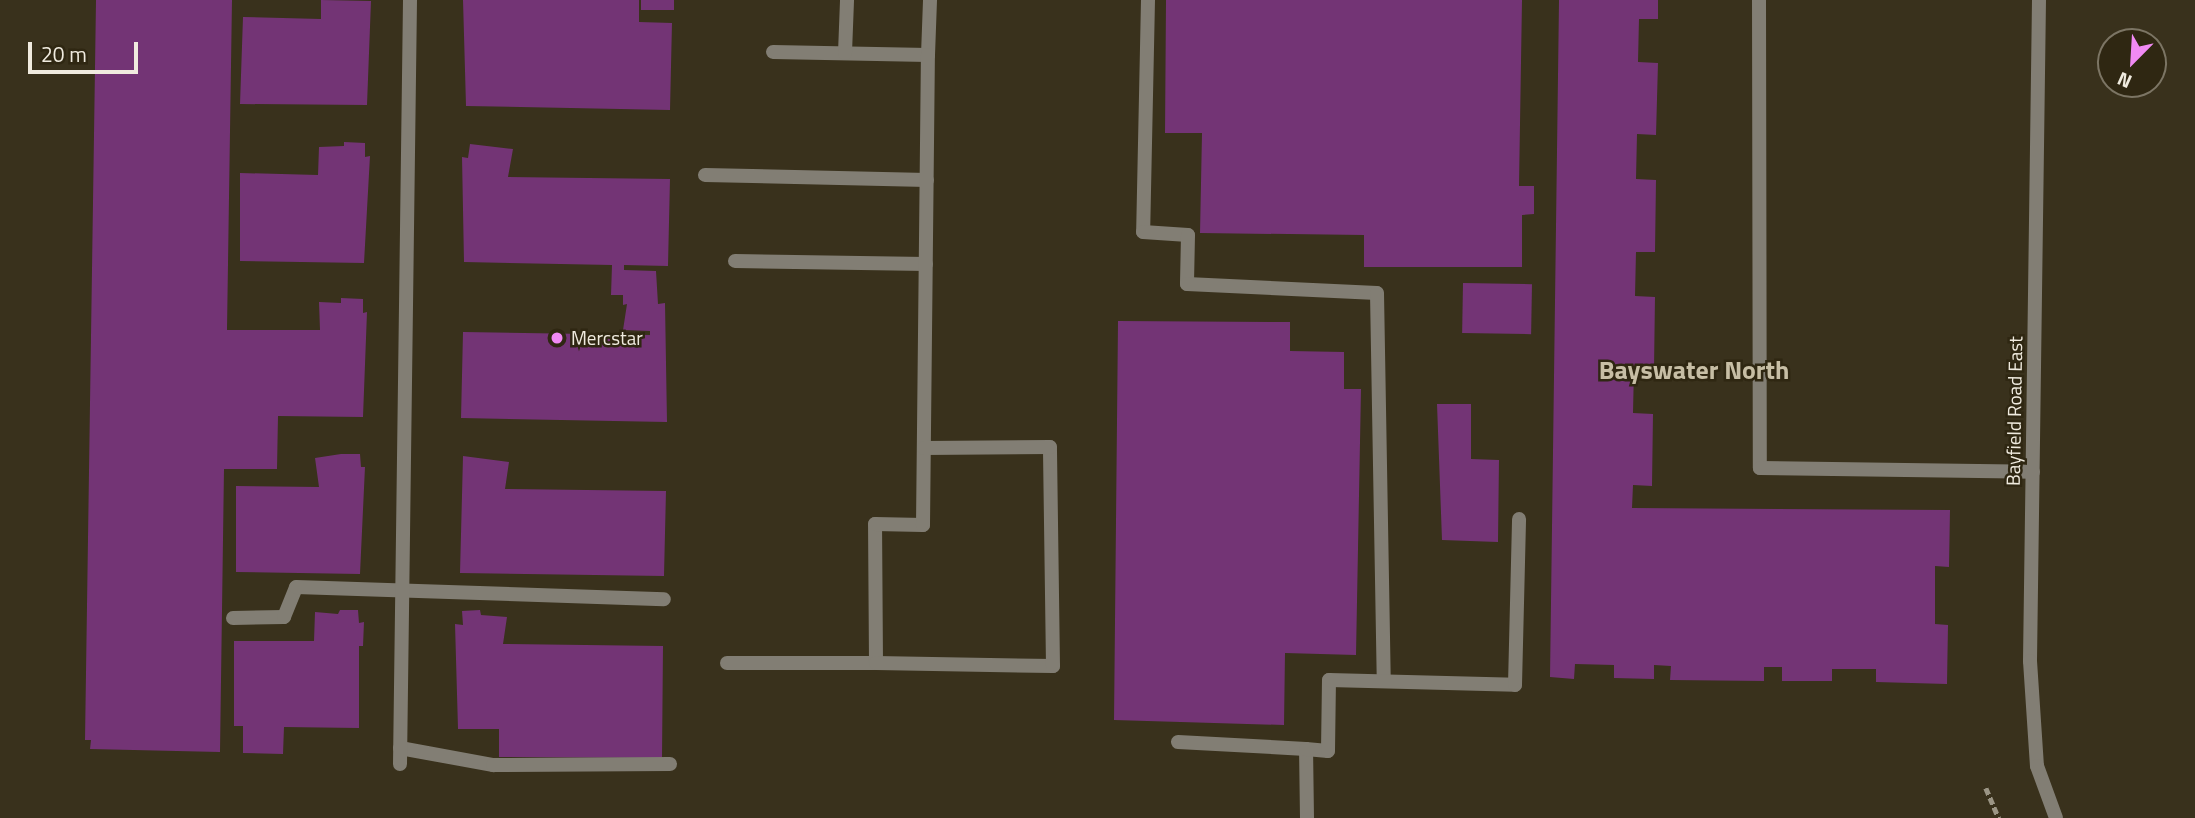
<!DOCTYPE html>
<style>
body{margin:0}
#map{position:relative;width:2195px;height:818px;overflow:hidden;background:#39311c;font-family:"Titillium Web",sans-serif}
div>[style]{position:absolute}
.building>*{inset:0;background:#733475;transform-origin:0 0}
.path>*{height:4.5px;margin-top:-2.25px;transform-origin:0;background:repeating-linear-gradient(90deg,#9b9585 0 7px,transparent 0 10.5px)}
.service>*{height:14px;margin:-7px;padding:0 7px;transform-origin:7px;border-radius:7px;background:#827e74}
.minor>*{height:14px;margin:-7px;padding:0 7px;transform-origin:7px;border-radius:7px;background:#827e74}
.dots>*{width:19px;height:19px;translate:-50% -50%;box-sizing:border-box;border:4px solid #2f2712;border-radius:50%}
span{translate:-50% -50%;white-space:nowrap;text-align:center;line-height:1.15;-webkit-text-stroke:5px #2f2712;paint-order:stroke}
.poi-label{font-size:19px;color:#f0ebdf}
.left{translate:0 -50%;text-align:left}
.street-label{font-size:19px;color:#f0ebdf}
.district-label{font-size:26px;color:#c7bea5;font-weight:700}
.north{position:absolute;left:2097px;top:28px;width:70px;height:70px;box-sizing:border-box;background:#2f2712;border:2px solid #7c7564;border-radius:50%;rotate:204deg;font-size:19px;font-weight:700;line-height:28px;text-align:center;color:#f0ebdf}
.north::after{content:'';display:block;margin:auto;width:24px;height:32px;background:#f18af4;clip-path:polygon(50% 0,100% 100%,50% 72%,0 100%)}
.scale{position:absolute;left:28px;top:42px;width:110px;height:32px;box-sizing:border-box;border:4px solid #f0ebdf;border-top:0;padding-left:9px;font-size:21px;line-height:24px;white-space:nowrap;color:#f0ebdf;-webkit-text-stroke:5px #2f2712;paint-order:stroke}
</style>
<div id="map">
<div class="building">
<i style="clip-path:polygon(96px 0,232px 0,227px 330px,320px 330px,319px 302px,341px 303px,341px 298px,363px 299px,363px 313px,367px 312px,363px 417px,278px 416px,277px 469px,224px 469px,220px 752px,90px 749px,91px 740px,85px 740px)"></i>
<i style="clip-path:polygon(321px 0,371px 1px,367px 105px,240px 104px,243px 17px,321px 19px)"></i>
<i style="clip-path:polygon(463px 0,639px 0,639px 22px,672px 23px,670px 110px,466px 106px)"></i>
<i style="left:641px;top:0;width:33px;height:10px"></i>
<i style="clip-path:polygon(1166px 0,1522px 0,1519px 186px,1534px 186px,1534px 214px,1522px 215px,1522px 267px,1364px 267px,1364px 235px,1200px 233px,1202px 133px,1165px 133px)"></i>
<i style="clip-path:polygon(1559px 0,1658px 0,1658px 19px,1639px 19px,1638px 62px,1658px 63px,1656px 135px,1637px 134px,1636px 179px,1656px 180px,1655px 252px,1636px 252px,1635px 296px,1655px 297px,1654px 369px,1634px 368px,1633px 413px,1653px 414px,1652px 486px,1633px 485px,1632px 508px,1950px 510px,1949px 567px,1935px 566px,1935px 624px,1948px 625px,1947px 684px,1876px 682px,1876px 669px,1832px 669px,1832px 681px,1782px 681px,1782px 667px,1764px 667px,1764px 681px,1670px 680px,1671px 666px,1654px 665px,1654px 679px,1614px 678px,1614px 665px,1575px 664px,1574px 679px,1550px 677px)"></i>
<i style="clip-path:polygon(344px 142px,365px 143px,365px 157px,370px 156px,364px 263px,240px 261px,240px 173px,318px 175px,319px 147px,344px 146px)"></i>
<i style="clip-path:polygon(470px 144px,513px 149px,508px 177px,670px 179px,668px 266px,624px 265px,624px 270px,656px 271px,658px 304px,665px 303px,667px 422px,461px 418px,463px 332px,650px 335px,650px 331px,623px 330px,627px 304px,623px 305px,623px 295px,611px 295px,612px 265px,464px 262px,462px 157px,468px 158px)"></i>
<i style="left:1463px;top:283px;width:69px;height:50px;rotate:1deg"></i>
<i style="clip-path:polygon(1118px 321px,1290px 322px,1290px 351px,1344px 352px,1344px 389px,1361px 389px,1356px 655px,1285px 653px,1284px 725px,1114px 720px)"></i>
<i style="clip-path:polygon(1437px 404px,1471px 404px,1471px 459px,1499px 460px,1498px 542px,1442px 540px)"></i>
<i style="clip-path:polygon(341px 454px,360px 454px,361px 467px,365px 467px,360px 574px,236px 572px,236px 486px,319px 487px,315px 458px)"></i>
<i style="clip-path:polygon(463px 456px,509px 462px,505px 489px,666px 491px,664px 576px,460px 573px)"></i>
<i style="clip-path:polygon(340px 610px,358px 610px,359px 623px,364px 622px,363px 646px,359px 646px,359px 728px,284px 727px,283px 754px,243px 753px,243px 726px,234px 726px,234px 641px,314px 641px,315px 612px,338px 614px)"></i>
<i style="clip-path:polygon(480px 610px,481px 615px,507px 617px,503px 644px,663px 646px,662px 758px,499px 757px,499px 729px,458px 729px,455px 624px,463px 625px,462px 611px)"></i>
</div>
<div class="path">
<i style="left:1986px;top:788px;width:33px;rotate:67deg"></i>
</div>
<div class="service">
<i style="left:1148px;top:0;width:232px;rotate:91.2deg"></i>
<i style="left:1143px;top:232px;width:45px;rotate:3.8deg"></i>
<i style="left:1188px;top:235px;width:49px;rotate:91.2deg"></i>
<i style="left:1187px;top:284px;width:190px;rotate:2.7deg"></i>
<i style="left:1377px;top:293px;width:388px;rotate:89deg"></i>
<i style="left:1759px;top:0;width:468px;rotate:89.9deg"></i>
<i style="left:1760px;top:468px;width:273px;rotate:0.8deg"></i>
<i style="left:773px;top:52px;width:155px;rotate:1.1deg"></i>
<i style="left:928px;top:55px;width:55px;rotate:-87.9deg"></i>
<i style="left:845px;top:53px;width:53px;rotate:-87.8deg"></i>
<i style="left:705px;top:175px;width:222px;rotate:1.3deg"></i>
<i style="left:735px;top:261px;width:191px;rotate:0.9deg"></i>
<i style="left:233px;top:618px;width:51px;rotate:-1.1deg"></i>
<i style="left:284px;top:617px;width:32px;rotate:-68deg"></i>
<i style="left:296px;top:587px;width:368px;rotate:1.9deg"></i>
<i style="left:727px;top:663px;width:149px"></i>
<i style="left:876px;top:663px;width:139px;rotate:-90.4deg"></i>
<i style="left:875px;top:524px;width:48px;rotate:1.2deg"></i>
<i style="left:923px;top:525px;width:470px;rotate:-89.4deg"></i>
<i style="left:876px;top:663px;width:177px;rotate:1deg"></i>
<i style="left:1053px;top:666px;width:219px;rotate:-90.8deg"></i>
<i style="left:1050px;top:447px;width:126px;rotate:179.5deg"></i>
<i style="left:1178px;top:742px;width:128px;rotate:3.1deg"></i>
<i style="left:400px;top:748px;width:95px;rotate:10.4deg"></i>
<i style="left:493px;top:765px;width:177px;rotate:-0.3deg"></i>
<i style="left:1307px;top:818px;width:69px;rotate:-90.8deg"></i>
<i style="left:1306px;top:749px;width:22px;rotate:5deg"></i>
<i style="left:1328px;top:751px;width:71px;rotate:-89.2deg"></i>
<i style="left:1329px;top:680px;width:186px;rotate:1.5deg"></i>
<i style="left:1515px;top:685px;width:166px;rotate:-88.6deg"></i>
</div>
<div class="minor">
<i style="left:2039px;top:0;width:661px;rotate:90.78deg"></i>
<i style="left:2030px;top:661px;width:105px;rotate:86.2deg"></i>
<i style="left:2037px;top:766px;width:55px;rotate:69.9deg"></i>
<i style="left:400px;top:764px;width:764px;rotate:-89.25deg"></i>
</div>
<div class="dots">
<i style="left:557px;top:338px;background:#f18af4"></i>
</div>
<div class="poi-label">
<span class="left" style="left:571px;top:338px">Mercstar</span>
</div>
<div class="street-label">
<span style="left:2014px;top:411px;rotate:-89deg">Bayfield Road East</span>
</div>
<div class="district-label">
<span style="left:1694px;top:370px">Bayswater North</span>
</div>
<div class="north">N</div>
<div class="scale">20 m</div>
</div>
